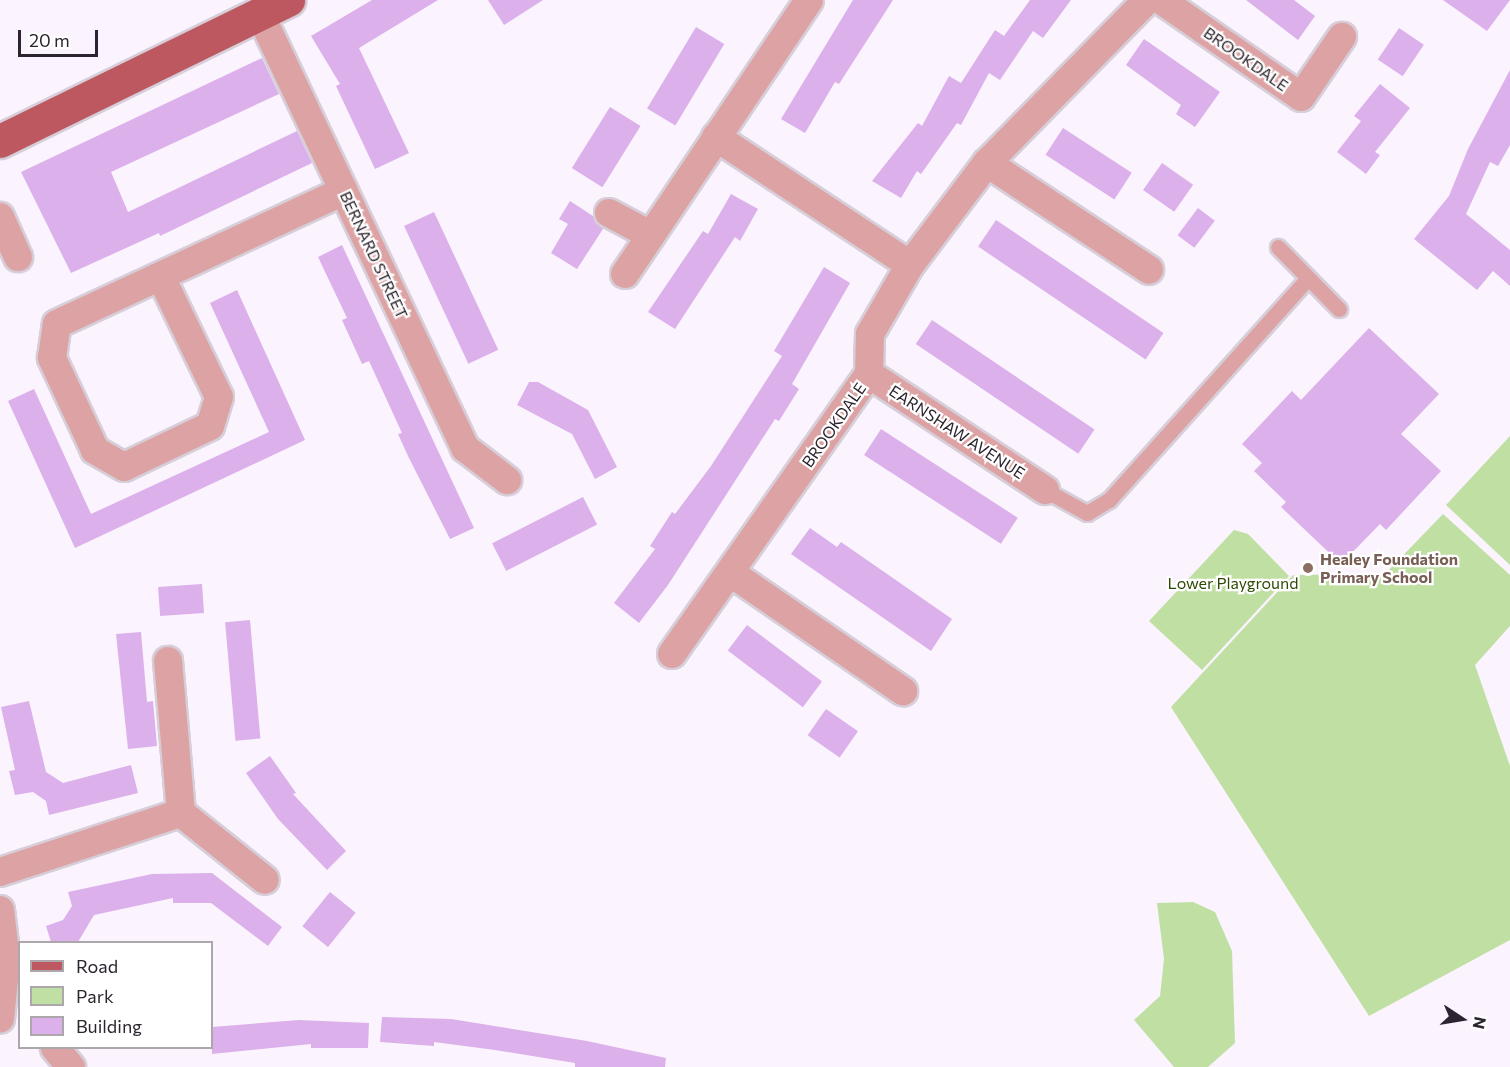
<!DOCTYPE html>
<style>
body{margin:0}
#map{position:relative;width:1510px;height:1067px;overflow:hidden;background:#fbf3fe;font-family:Commissioner,sans-serif}
div>[style]{position:absolute}
.green>*{inset:0;background:#c0dfa3}
.building>*{inset:0;background:#dbb0eb;transform-origin:0 0}
.roads{filter:drop-shadow(2px 0 #d6ced9) drop-shadow(-2px 0 #d6ced9) drop-shadow(0 2px #d6ced9) drop-shadow(0 -2px #d6ced9)}
.service>*{height:15px;margin:-7.5px;padding:0 7.5px;transform-origin:7.5px;border-radius:7.5px;background:#dda3a4}
.minor>*{height:28px;margin:-14px;padding:0 14px;transform-origin:14px;border-radius:14px;background:#dda3a4}
.primary>*{height:33px;margin:-16.5px;padding:0 16.5px;transform-origin:16.5px;border-radius:16.5px;background:#bd5860}
.dots>*{width:16px;height:16px;translate:-50% -50%;box-sizing:border-box;border:3px solid #fff;border-radius:50%}
span{translate:-50% -50%;white-space:nowrap;text-align:center;line-height:1.15;-webkit-text-stroke:4.5px #fff;paint-order:stroke}
.street-label{font-size:16px;color:#2c242e}
.education-label{font-size:16px;color:#785e54;font-weight:700}
.left{translate:0 -50%;text-align:left}
.park-label{font-size:16px;color:#2e4901}
.legend{position:absolute;left:18px;top:941px;width:195px;height:108px;box-sizing:border-box;background:#fff;border:2px solid #aba7ab;margin:0;padding:8px 10px;list-style:none;font-size:18px;color:#2c242e}
.legend li{display:flex;align-items:center;gap:12px;height:30px}
.legend b{width:30px;border:2px solid #aba7ab}
.north{position:absolute;left:1432px;top:989px;width:60px;height:60px;-webkit-text-stroke:4px #fff;paint-order:stroke;rotate:102deg;font-size:16px;font-weight:700;line-height:24px;text-align:center;color:#2c242e}
.north::after{content:'';display:block;margin:auto;width:21px;height:27px;background:#2c242e;clip-path:polygon(50% 0,100% 100%,50% 72%,0 100%)}
.scale{position:absolute;left:18px;top:30px;width:80px;height:27px;box-sizing:border-box;border:3px solid #2c242e;border-top:0;padding-left:8px;font-size:18px;line-height:21px;white-space:nowrap;color:#2c242e;-webkit-text-stroke:4px #fff;paint-order:stroke}
</style>
<div id="map">
<div class="green">
<i style="clip-path:polygon(1510px 436px,1510px 565px,1446px 505px)"></i>
<i style="clip-path:polygon(1443px 514px,1510px 575px,1510px 626px,1475px 665px,1510px 766px,1510px 940px,1369px 1016px,1171px 707px,1293px 575px,1385px 574px)"></i>
<i style="clip-path:polygon(1234px 530px,1248px 534px,1289px 576px,1202px 670px,1149px 621px)"></i>
<i style="clip-path:polygon(1193px 902px,1215px 912px,1232px 951px,1235px 1043px,1208px 1067px,1174px 1067px,1134px 1020px,1160px 996px,1164px 959px,1157px 903px)"></i>
</div>
<div class="building">
<i style="clip-path:polygon(372px 0,438px 0,359px 48px,409px 153px,375px 169px,336px 86px,340px 84px,311px 36px)"></i>
<i style="clip-path:polygon(488px 0,543px 0,504px 25px)"></i>
<i style="clip-path:polygon(853px 0,893px 0,839px 84px,835px 82px,805px 133px,781px 119px)"></i>
<i style="clip-path:polygon(1030px 0,1071px 0,1043px 38px,1033px 31px,1000px 80px,989px 73px,961px 125px,957px 123px,921px 174px,917px 171px,901px 198px,872px 181px,918px 123px,922px 126px,949px 76px,961px 83px,995px 30px,1004px 36px)"></i>
<i style="clip-path:polygon(1246px 0,1294px 0,1315px 16px,1298px 40px)"></i>
<i style="clip-path:polygon(1443px 0,1510px 0,1487px 31px)"></i>
<i style="left:696px;top:27px;width:33px;height:95px;rotate:31deg"></i>
<i style="left:1399px;top:28px;width:30px;height:38px;rotate:34deg"></i>
<i style="clip-path:polygon(1144px 39px,1220px 92px,1195px 127px,1176px 114px,1181px 105px,1126px 65px)"></i>
<i style="clip-path:polygon(262px 58px,279px 94px,111px 172px,128px 212px,297px 131px,312px 163px,160px 236px,159px 233px,71px 273px,21px 172px)"></i>
<i style="clip-path:polygon(1510px 70px,1510px 145px,1498px 166px,1490px 162px,1466px 214px,1510px 250px,1510px 286px,1493px 271px,1477px 290px,1414px 239px,1449px 196px,1468px 149px)"></i>
<i style="clip-path:polygon(1380px 84px,1410px 108px,1375px 152px,1380px 155px,1366px 174px,1337px 152px,1361px 121px,1354px 116px)"></i>
<i style="left:610px;top:107px;width:36px;height:72px;rotate:32deg"></i>
<i style="left:1063px;top:128px;width:82px;height:32px;rotate:33deg"></i>
<i style="left:1162px;top:163px;width:38px;height:33px;rotate:35deg"></i>
<i style="clip-path:polygon(731px 194px,758px 209px,740px 241px,735px 237px,675px 329px,648px 312px,703px 231px,708px 234px)"></i>
<i style="clip-path:polygon(570px 201px,593px 216px,603px 229px,577px 269px,551px 253px,568px 224px,559px 219px)"></i>
<i style="left:1198px;top:208px;width:21px;height:34px;rotate:37deg"></i>
<i style="left:434px;top:212px;width:152px;height:33px;rotate:65deg"></i>
<i style="left:996px;top:220px;width:202px;height:32px;rotate:34deg"></i>
<i style="clip-path:polygon(342px 245px,474px 528px,450px 539px,408px 456px,398px 434px,402px 433px,369px 361px,362px 364px,342px 320px,347px 318px,318px 257px)"></i>
<i style="clip-path:polygon(824px 267px,850px 283px,792px 384px,799px 389px,779px 421px,775px 419px,668px 585px,639px 623px,614px 603px,655px 549px,650px 546px,672px 512px,675px 514px,711px 466px,782px 356px,774px 351px)"></i>
<i style="clip-path:polygon(237px 290px,305px 440px,75px 548px,8px 401px,34px 389px,91px 514px,269px 432px,210px 303px)"></i>
<i style="left:932px;top:320px;width:196px;height:29px;rotate:34deg"></i>
<i style="clip-path:polygon(1369px 328px,1439px 394px,1401px 434px,1441px 471px,1386px 530px,1380px 524px,1341px 564px,1281px 507px,1286px 502px,1254px 471px,1262px 463px,1242px 444px,1292px 391px,1301px 400px)"></i>
<i style="clip-path:polygon(529px 382px,538px 382px,588px 410px,617px 467px,595px 479px,572px 434px,517px 405px)"></i>
<i style="left:881px;top:429px;width:163px;height:31px;rotate:33deg"></i>
<i style="left:583px;top:497px;width:31px;height:102px;rotate:63deg"></i>
<i style="clip-path:polygon(810px 528px,837px 547px,841px 542px,952px 619px,931px 651px,791px 554px)"></i>
<i style="left:202px;top:584px;width:29px;height:44px;rotate:86deg"></i>
<i style="left:250px;top:620px;width:119px;height:25px;rotate:85deg"></i>
<i style="left:747px;top:625px;width:94px;height:32px;rotate:37deg"></i>
<i style="clip-path:polygon(141px 632px,147px 702px,153px 701px,157px 746px,128px 749px,116px 634px)"></i>
<i style="clip-path:polygon(29px 701px,46px 772px,63px 783px,131px 765px,138px 793px,49px 815px,46px 801px,33px 792px,15px 795px,9px 771px,15px 770px,1px 707px)"></i>
<i style="left:826px;top:709px;width:39px;height:32px;rotate:35deg"></i>
<i style="clip-path:polygon(270px 756px,296px 793px,293px 794px,346px 851px,327px 870px,278px 819px,246px 773px)"></i>
<i style="clip-path:polygon(212px 873px,282px 927px,268px 946px,211px 903px,173px 903px,173px 898px,94px 915px,78px 942px,51px 942px,46px 926px,63px 920px,72px 906px,68px 892px,152px 874px)"></i>
<i style="left:330px;top:892px;width:33px;height:44px;rotate:39deg"></i>
<i style="clip-path:polygon(382px 1017px,451px 1019px,587px 1041px,666px 1058px,665px 1067px,575px 1067px,575px 1063px,495px 1050px,434px 1042px,434px 1046px,380px 1042px)"></i>
<i style="clip-path:polygon(299px 1020px,369px 1023px,368px 1048px,311px 1048px,311px 1044px,212px 1054px,212px 1027px)"></i>
</div>
<div class="roads">
<div class="service">
<i style="left:1278px;top:247px;width:87px;rotate:45.5deg"></i>
<i style="left:1045px;top:490px;width:48px;rotate:28.7deg"></i>
<i style="left:1087px;top:513px;width:26px;rotate:-31deg"></i>
<i style="left:1109px;top:500px;width:298px;rotate:-48.1deg"></i>
</div>
<div class="minor">
<i style="left:1161px;top:0;width:170px;rotate:34.7deg"></i>
<i style="left:1301px;top:97px;width:73px;rotate:-55.7deg"></i>
<i style="left:260px;top:14px;width:480px;rotate:64.7deg"></i>
<i style="left:465px;top:448px;width:53px;rotate:37.3deg"></i>
<i style="left:716px;top:137px;width:232px;rotate:33.4deg"></i>
<i style="left:987px;top:163px;width:194px;rotate:33.4deg"></i>
<i style="left:609px;top:213px;width:47px;rotate:28.2deg"></i>
<i style="left:0;top:217px;width:44px;rotate:65.8deg"></i>
<i style="left:625px;top:274px;width:330px;rotate:-56.1deg"></i>
<i style="left:161px;top:277px;width:133px;rotate:64.2deg"></i>
<i style="left:219px;top:397px;width:30px;rotate:107deg"></i>
<i style="left:210px;top:426px;width:95px;rotate:154.5deg"></i>
<i style="left:124px;top:467px;width:34px;rotate:-150deg"></i>
<i style="left:95px;top:450px;width:102px;rotate:-115.1deg"></i>
<i style="left:52px;top:358px;width:34px;rotate:-82deg"></i>
<i style="left:57px;top:324px;width:316px;rotate:-24.9deg"></i>
<i style="left:869px;top:374px;width:211px;rotate:33.4deg"></i>
<i style="left:731px;top:573px;width:209px;rotate:34.5deg"></i>
<i style="left:672px;top:654px;width:342px;rotate:-54.9deg"></i>
<i style="left:869px;top:374px;width:40px;rotate:-88.6deg"></i>
<i style="left:870px;top:334px;width:80px;rotate:-59.9deg"></i>
<i style="left:910px;top:265px;width:128px;rotate:-53deg"></i>
<i style="left:987px;top:163px;width:228px;rotate:-45.5deg"></i>
<i style="left:168px;top:661px;width:153px;rotate:85.1deg"></i>
<i style="left:0;top:872px;width:190px;rotate:-18.1deg"></i>
<i style="left:181px;top:813px;width:107px;rotate:38.6deg"></i>
<i style="left:0;top:910px;width:50px;rotate:83.2deg"></i>
<i style="left:6px;top:960px;width:59px;rotate:95.8deg"></i>
<i style="left:55px;top:1048px;width:25px;rotate:50deg"></i>
</div>
<div class="primary">
<i style="left:0;top:141px;width:321px;rotate:-26.1deg"></i>
</div>
</div>
<div class="dots">
<i style="left:1308px;top:568px;background:#8d6e63"></i>
</div>
<div class="street-label">
<span style="left:1246px;top:59px;rotate:35deg">BROOKDALE</span>
<span style="left:374px;top:255px;rotate:65deg">BERNARD STREET</span>
<span style="left:834px;top:425px;rotate:-55deg">BROOKDALE</span>
<span style="left:957px;top:432px;rotate:33deg">EARNSHAW AVENUE</span>
</div>
<div class="education-label">
<span class="left" style="left:1320px;top:568px">Healey Foundation<br>Primary School</span>
</div>
<div class="park-label">
<span style="left:1233px;top:583px">Lower Playground</span>
</div>
<ul class="legend">
<li><b style="height:8px;background:#bd5860"></b>Road</li>
<li><b style="height:16px;background:#c0dfa3"></b>Park</li>
<li><b style="height:16px;background:#dbb0eb"></b>Building</li>
</ul>
<div class="north">N</div>
<div class="scale">20 m</div>
</div>
